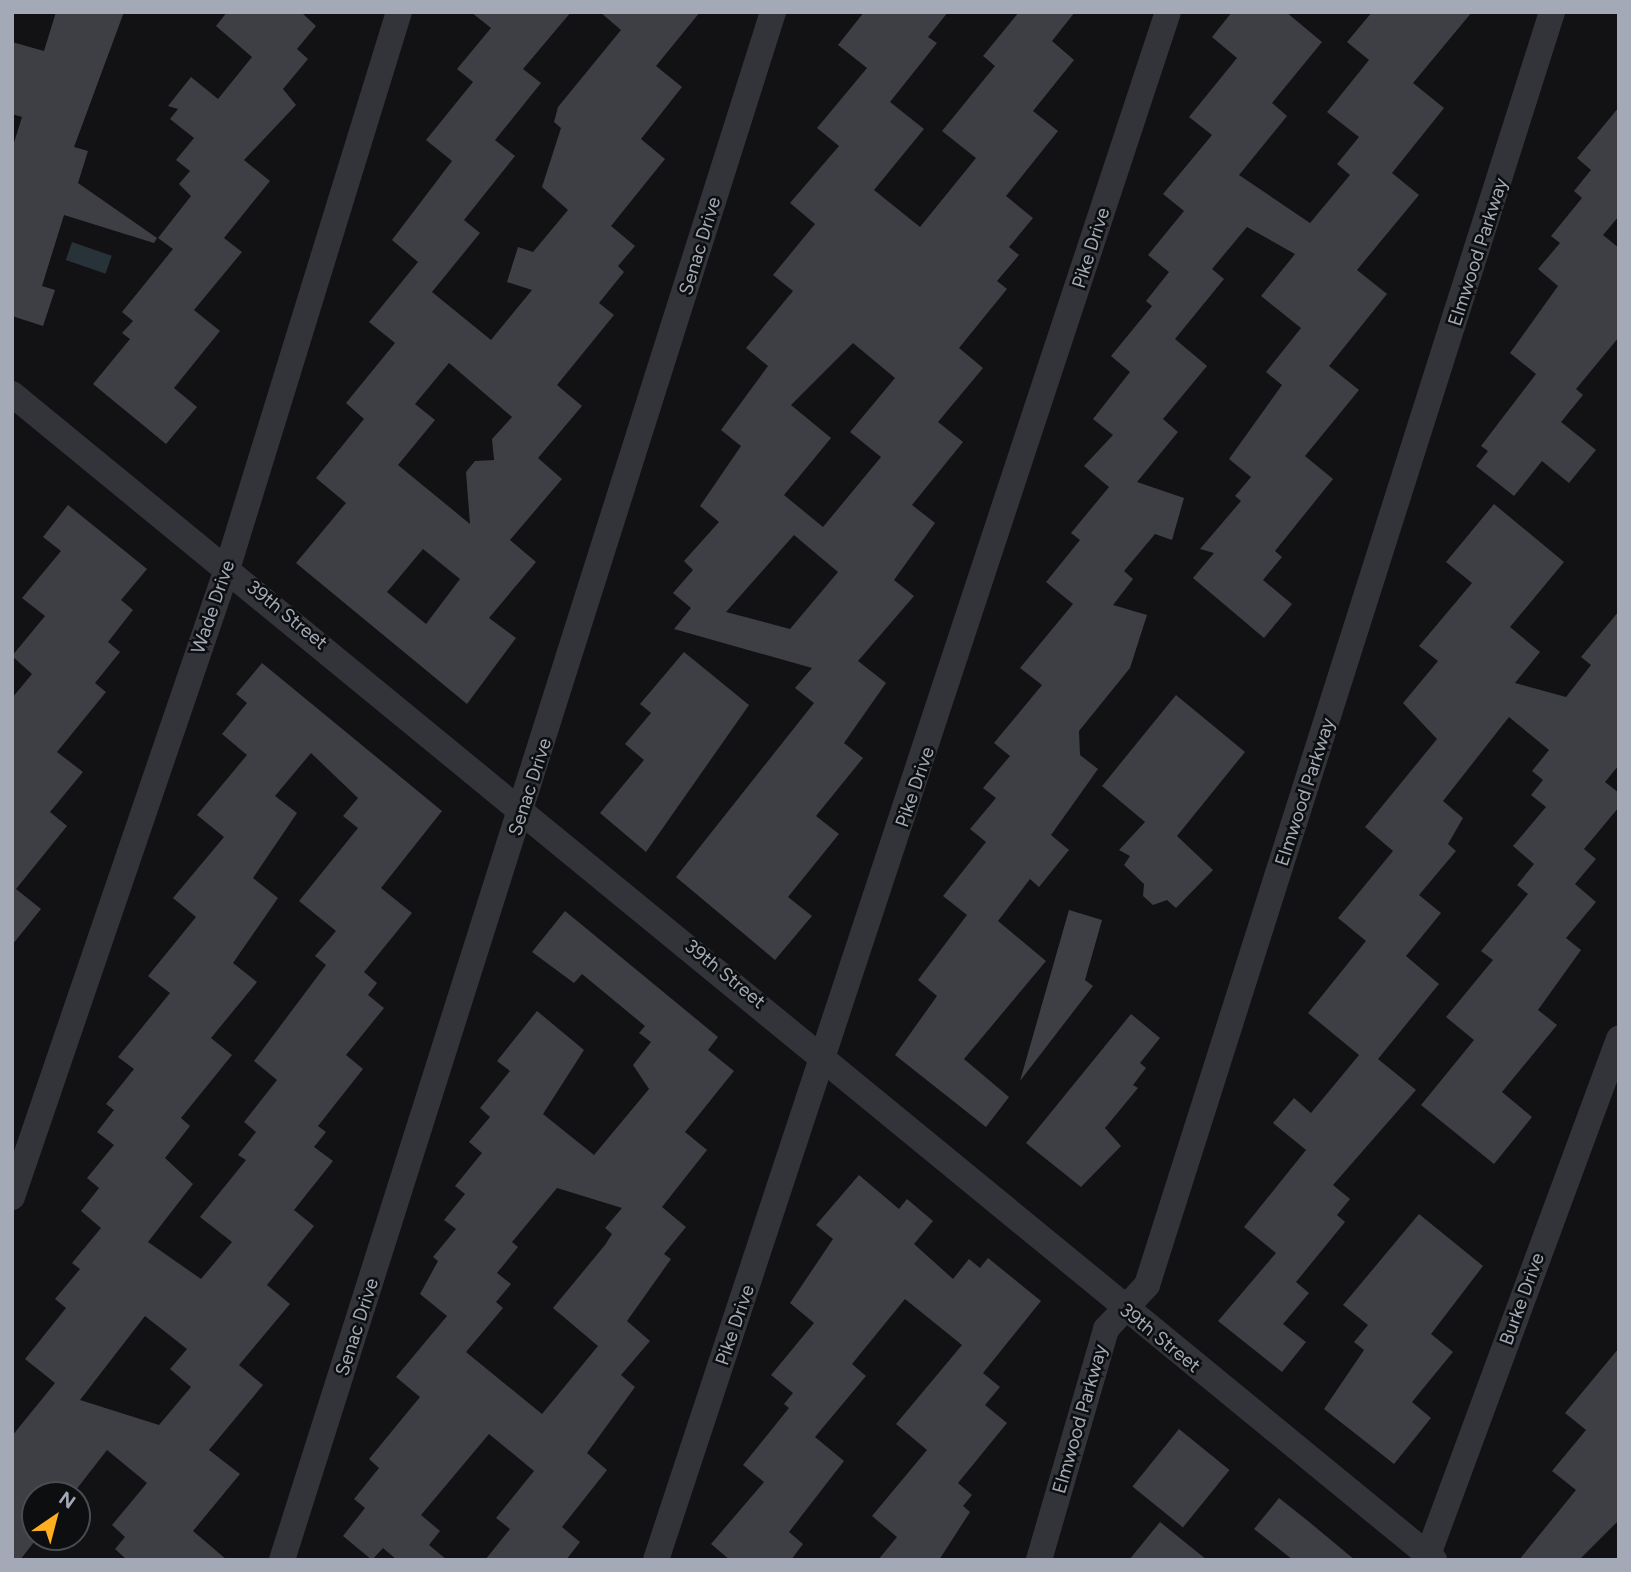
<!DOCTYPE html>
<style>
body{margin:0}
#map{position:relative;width:1631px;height:1572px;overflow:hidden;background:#121214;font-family:Figtree,sans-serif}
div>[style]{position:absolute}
.water>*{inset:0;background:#283239;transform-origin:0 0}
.building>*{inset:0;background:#3e3f44;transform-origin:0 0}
.minor>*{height:26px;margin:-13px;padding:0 13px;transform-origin:13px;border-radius:13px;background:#33343a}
span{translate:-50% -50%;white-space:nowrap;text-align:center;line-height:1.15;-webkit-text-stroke:5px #0d0e0f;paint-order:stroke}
.street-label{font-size:19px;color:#a3a9b6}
.frame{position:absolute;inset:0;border:14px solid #a3a9b6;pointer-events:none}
.north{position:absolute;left:21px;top:1481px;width:70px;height:70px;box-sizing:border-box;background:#0d0e0f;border:2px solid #494c52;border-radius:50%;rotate:35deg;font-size:19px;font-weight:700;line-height:28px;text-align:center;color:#a3a9b6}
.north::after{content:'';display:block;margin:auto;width:24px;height:32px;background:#ffae20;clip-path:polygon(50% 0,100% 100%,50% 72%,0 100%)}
</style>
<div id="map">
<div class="water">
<i style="left:72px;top:242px;width:42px;height:19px;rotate:19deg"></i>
</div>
<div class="building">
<i style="clip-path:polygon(56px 12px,124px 12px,74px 147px,88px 151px,78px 183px,157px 238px,154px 243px,64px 215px,42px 286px,55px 290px,43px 326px,12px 316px,12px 149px,22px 117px,12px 114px,12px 42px,44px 51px)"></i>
<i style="clip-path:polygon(227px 12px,301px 12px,316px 26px,297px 49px,308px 59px,283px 89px,296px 105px,244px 160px,270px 181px,224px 238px,242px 252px,194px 310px,220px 331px,174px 388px,197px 407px,166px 444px,93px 384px,130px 339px,122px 333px,133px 321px,122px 312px,173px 249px,158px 238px,191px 196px,179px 184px,190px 171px,176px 160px,194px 138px,170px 119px,178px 109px,168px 106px,191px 77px,218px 99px,252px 57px,216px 26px)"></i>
<i style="clip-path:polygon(evenodd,471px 12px,571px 12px,523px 69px,541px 83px,495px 140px,515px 156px,464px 220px,480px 233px,432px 292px,491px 340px,532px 290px,507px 282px,518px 247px,533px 252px,568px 210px,542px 187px,561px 128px,554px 122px,558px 107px,621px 30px,600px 12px,700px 12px,656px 66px,682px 87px,641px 139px,665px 159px,611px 226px,635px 246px,618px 266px,624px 272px,599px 303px,614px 315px,557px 385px,582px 406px,538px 458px,562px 479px,510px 540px,536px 562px,489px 618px,516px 638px,467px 704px,296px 563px,346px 503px,316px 478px,364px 419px,346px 403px,395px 343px,369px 322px,418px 262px,392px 240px,452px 161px,426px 140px,473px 82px,457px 69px,491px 28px,471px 12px,449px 363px,512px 417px,492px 439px,494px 460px,475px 461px,466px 472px,470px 524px,398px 465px,435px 420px,415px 404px,449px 363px,471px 12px,423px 549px,460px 579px,426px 624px,387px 592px,423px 549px)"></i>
<i style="clip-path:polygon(evenodd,864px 12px,948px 12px,928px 37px,937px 43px,890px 102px,924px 129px,874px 190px,920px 227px,976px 158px,942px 131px,995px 66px,983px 56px,1019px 12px,1075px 12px,1052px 41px,1074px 60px,1033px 111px,1058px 131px,1006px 196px,1033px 218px,1009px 247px,1019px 255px,997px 281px,1007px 289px,959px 348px,983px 368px,938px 422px,963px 442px,912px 505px,935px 523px,894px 580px,914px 596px,858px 661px,886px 683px,844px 743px,863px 758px,816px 816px,839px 834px,788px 897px,812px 916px,775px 960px,676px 877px,814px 703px,795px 688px,812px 668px,674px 629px,691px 608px,673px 593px,693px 570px,684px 561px,719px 522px,700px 506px,741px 446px,721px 430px,768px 366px,746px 348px,793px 291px,773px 275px,815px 224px,790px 203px,839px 146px,817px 128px,867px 68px,838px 45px,864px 12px,853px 343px,895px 378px,850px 432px,881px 457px,823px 527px,784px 495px,831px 438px,791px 405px,853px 343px,864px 12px,794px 535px,838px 572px,790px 629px,726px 612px,794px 535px)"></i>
<i style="clip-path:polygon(1232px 12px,1286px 12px,1322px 42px,1272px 103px,1287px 116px,1239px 175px,1310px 223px,1350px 175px,1337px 164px,1359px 137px,1327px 112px,1369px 60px,1347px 42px,1372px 12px,1472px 12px,1413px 83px,1444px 108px,1392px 173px,1419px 195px,1357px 270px,1387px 294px,1329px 366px,1359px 390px,1305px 456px,1333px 479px,1275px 551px,1282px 557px,1263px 580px,1292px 604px,1264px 638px,1193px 578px,1214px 553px,1200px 549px,1241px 501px,1235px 496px,1251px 477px,1229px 459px,1282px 385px,1266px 372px,1301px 328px,1261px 296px,1295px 254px,1247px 227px,1212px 269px,1224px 279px,1175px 339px,1207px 366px,1163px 419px,1178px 432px,1137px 482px,1184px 498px,1172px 540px,1155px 534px,1124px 571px,1133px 579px,1113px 605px,1147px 615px,1130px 668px,1079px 731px,1080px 755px,1098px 769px,1051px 835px,1069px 850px,1039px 887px,1030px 879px,998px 921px,1046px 961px,964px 1059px,1009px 1097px,986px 1127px,895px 1055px,937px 996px,918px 980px,967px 915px,943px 896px,986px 842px,970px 829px,996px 798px,983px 788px,1010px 756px,994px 743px,1042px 685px,1020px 668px,1073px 604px,1046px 582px,1080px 540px,1071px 533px,1109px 487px,1084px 466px,1113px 435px,1093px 419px,1130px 372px,1111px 356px,1152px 306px,1146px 301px,1169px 272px,1148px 255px,1184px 211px,1163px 194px,1212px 135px,1189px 117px,1237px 58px,1212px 37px)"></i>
<i style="clip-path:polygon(1619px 107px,1619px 216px,1603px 235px,1619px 248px,1619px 337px,1576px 389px,1583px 395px,1561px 422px,1596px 450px,1569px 483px,1542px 461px,1514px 496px,1476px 466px,1488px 451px,1481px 446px,1536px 374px,1510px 353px,1558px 286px,1538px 269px,1560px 243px,1551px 236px,1582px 198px,1574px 191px,1591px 170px,1577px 158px)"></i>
<i style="clip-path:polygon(1494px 504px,1564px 562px,1510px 627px,1540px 652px,1515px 683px,1566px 697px,1591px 665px,1581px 657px,1619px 611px,1619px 765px,1605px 782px,1619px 793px,1619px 807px,1584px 849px,1596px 859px,1575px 884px,1596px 902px,1566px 938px,1581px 950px,1538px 1010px,1557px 1025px,1502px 1092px,1532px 1117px,1494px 1164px,1421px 1105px,1474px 1040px,1446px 1017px,1493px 960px,1481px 951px,1528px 894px,1517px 885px,1534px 864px,1513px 846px,1546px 807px,1531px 795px,1543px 780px,1532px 771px,1549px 750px,1509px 717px,1443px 801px,1463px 818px,1448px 844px,1456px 851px,1419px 895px,1441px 913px,1406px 956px,1439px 984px,1378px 1059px,1416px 1090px,1333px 1185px,1350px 1199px,1337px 1215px,1345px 1222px,1296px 1282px,1309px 1293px,1283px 1324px,1306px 1342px,1282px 1372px,1218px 1321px,1276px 1253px,1244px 1227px,1306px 1150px,1273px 1123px,1294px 1098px,1311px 1113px,1359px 1055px,1308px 1013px,1366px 941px,1338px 918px,1393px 851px,1365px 827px,1437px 739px,1403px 703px,1438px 661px,1419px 646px,1472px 583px,1446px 562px)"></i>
<i style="clip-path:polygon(68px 505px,147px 569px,121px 600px,133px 610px,108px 642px,120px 652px,95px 683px,106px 692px,57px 752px,83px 772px,50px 812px,67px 826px,16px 889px,41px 909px,12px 945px,12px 698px,32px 674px,12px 656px,45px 616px,22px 598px,61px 551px,43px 537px)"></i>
<i style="clip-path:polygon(684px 652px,749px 705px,646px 852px,600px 813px,644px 760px,625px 744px,651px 713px,640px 704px)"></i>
<i style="clip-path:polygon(evenodd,262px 663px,442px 811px,381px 888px,412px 913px,364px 972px,377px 983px,368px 995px,384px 1008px,346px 1055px,363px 1069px,318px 1126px,326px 1132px,314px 1147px,333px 1161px,294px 1210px,314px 1226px,267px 1285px,290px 1304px,239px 1365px,263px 1385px,209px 1450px,240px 1474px,193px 1531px,227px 1560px,127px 1560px,115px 1549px,125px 1537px,112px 1525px,147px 1483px,107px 1450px,72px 1495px,35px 1495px,38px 1537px,20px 1560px,12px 1560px,12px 1436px,55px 1383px,25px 1359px,66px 1308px,55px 1299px,80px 1269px,72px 1263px,101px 1228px,81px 1211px,99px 1188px,87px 1178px,114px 1145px,97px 1132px,114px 1110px,106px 1104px,134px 1069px,118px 1057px,170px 993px,148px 976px,196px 917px,173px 898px,224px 837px,197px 815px,247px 755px,222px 734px,247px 703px,236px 694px,262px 663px,311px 753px,358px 798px,343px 816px,358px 828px,299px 901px,336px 931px,315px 956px,326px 965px,254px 1061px,277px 1080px,244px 1122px,256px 1132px,238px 1155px,246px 1160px,200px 1217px,232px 1242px,201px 1279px,148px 1242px,193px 1184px,165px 1158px,190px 1126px,181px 1118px,232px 1055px,211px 1038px,257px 982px,233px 963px,278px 898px,253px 878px,297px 813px,275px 796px,311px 753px,262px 663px,145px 1316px,187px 1349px,170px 1369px,191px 1387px,159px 1425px,80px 1400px,145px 1316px)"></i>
<i style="clip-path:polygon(1176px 695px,1245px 752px,1177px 836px,1213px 870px,1176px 908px,1167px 900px,1153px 905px,1143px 896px,1144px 884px,1124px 865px,1130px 856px,1119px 850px,1145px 822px,1102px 786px)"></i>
<i style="clip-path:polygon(1069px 910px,1102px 920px,1085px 980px,1093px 986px,1020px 1081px)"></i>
<i style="clip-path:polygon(evenodd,565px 911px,718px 1037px,708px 1050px,734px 1071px,685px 1132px,707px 1150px,662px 1207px,686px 1227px,664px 1254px,671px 1259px,627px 1321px,650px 1341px,621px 1375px,635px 1387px,587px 1453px,607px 1470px,562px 1527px,580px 1542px,566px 1560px,485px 1560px,510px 1529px,496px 1518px,534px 1471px,489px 1434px,421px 1515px,440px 1531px,429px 1545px,447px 1560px,397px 1560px,383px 1548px,372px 1560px,343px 1536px,365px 1508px,354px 1499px,379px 1468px,369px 1459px,420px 1397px,396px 1377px,447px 1316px,420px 1294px,438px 1261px,433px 1257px,456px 1229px,444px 1220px,465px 1194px,455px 1186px,482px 1153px,469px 1142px,490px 1117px,480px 1108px,510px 1071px,497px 1061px,537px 1011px,584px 1050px,543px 1114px,594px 1155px,649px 1089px,633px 1065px,651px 1042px,639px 1033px,645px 1026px,582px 974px,574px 983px,532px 952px,565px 911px,557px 1188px,622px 1208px,605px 1228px,612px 1234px,605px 1245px,553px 1308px,598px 1346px,542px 1414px,466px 1352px,503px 1308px,496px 1302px,511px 1284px,497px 1273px,518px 1247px,512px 1242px,557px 1188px)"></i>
<i style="clip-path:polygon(1131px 1014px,1160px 1038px,1140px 1063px,1146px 1068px,1133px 1085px,1138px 1088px,1105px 1128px,1121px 1146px,1081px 1187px,1026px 1143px)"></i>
<i style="clip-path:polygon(859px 1175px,899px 1209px,907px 1199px,933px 1221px,914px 1244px,953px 1279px,969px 1259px,980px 1268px,988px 1258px,1041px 1301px,983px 1373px,1000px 1387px,985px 1405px,1007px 1423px,958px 1483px,972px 1495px,963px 1506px,970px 1512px,939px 1560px,878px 1560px,897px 1537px,872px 1516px,927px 1450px,896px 1424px,962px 1345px,905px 1299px,852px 1364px,866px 1376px,815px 1437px,844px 1461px,789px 1532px,803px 1544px,791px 1560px,730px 1560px,711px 1544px,764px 1482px,743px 1465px,789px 1408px,784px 1404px,793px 1393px,771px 1375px,814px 1323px,790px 1303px,833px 1239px,816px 1225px)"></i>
<i style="clip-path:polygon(1419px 1214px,1483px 1266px,1431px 1334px,1453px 1352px,1412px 1402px,1431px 1418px,1394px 1464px,1324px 1409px,1364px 1350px,1354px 1342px,1368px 1325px,1343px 1305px)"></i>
<i style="clip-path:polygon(1619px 1348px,1619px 1520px,1579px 1560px,1519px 1560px,1576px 1490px,1552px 1471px,1586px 1430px,1565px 1413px)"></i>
<i style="left:1179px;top:1429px;width:65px;height:74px;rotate:39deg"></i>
<i style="clip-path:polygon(1279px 1498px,1308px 1521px,1355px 1560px,1293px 1560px,1254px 1529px)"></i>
<i style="clip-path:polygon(1160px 1522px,1207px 1560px,1129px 1560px)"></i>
</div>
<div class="minor">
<i style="left:12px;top:394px;width:1839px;rotate:39.35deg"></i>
<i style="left:12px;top:1197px;width:667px;rotate:-71.1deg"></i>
<i style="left:228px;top:566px;width:580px;rotate:-72.85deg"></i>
<i style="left:282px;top:1560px;width:1624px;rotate:-72.4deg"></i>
<i style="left:656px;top:1560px;width:1630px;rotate:-71.7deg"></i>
<i style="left:1039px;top:1560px;width:241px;rotate:-73.8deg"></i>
<i style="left:1106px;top:1329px;width:60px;rotate:-47deg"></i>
<i style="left:1147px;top:1285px;width:1336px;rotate:-72.35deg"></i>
<i style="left:1426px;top:1560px;width:556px;rotate:-69.67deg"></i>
</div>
<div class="street-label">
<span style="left:700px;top:246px;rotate:-73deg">Senac Drive</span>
<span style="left:1091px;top:248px;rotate:-72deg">Pike Drive</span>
<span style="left:1478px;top:252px;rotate:-72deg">Elmwood Parkway</span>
<span style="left:213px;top:607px;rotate:-71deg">Wade Drive</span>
<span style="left:287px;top:615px;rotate:39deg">39th Street</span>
<span style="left:530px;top:787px;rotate:-72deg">Senac Drive</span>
<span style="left:915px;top:787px;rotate:-71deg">Pike Drive</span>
<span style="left:1305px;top:792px;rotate:-72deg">Elmwood Parkway</span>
<span style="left:725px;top:974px;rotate:39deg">39th Street</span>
<span style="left:1522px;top:1299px;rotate:-70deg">Burke Drive</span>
<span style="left:735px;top:1325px;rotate:-71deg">Pike Drive</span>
<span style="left:357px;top:1327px;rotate:-72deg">Senac Drive</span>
<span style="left:1160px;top:1338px;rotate:39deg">39th Street</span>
<span style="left:1080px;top:1419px;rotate:-74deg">Elmwood Parkway</span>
</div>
<div class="frame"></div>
<div class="north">N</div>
</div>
